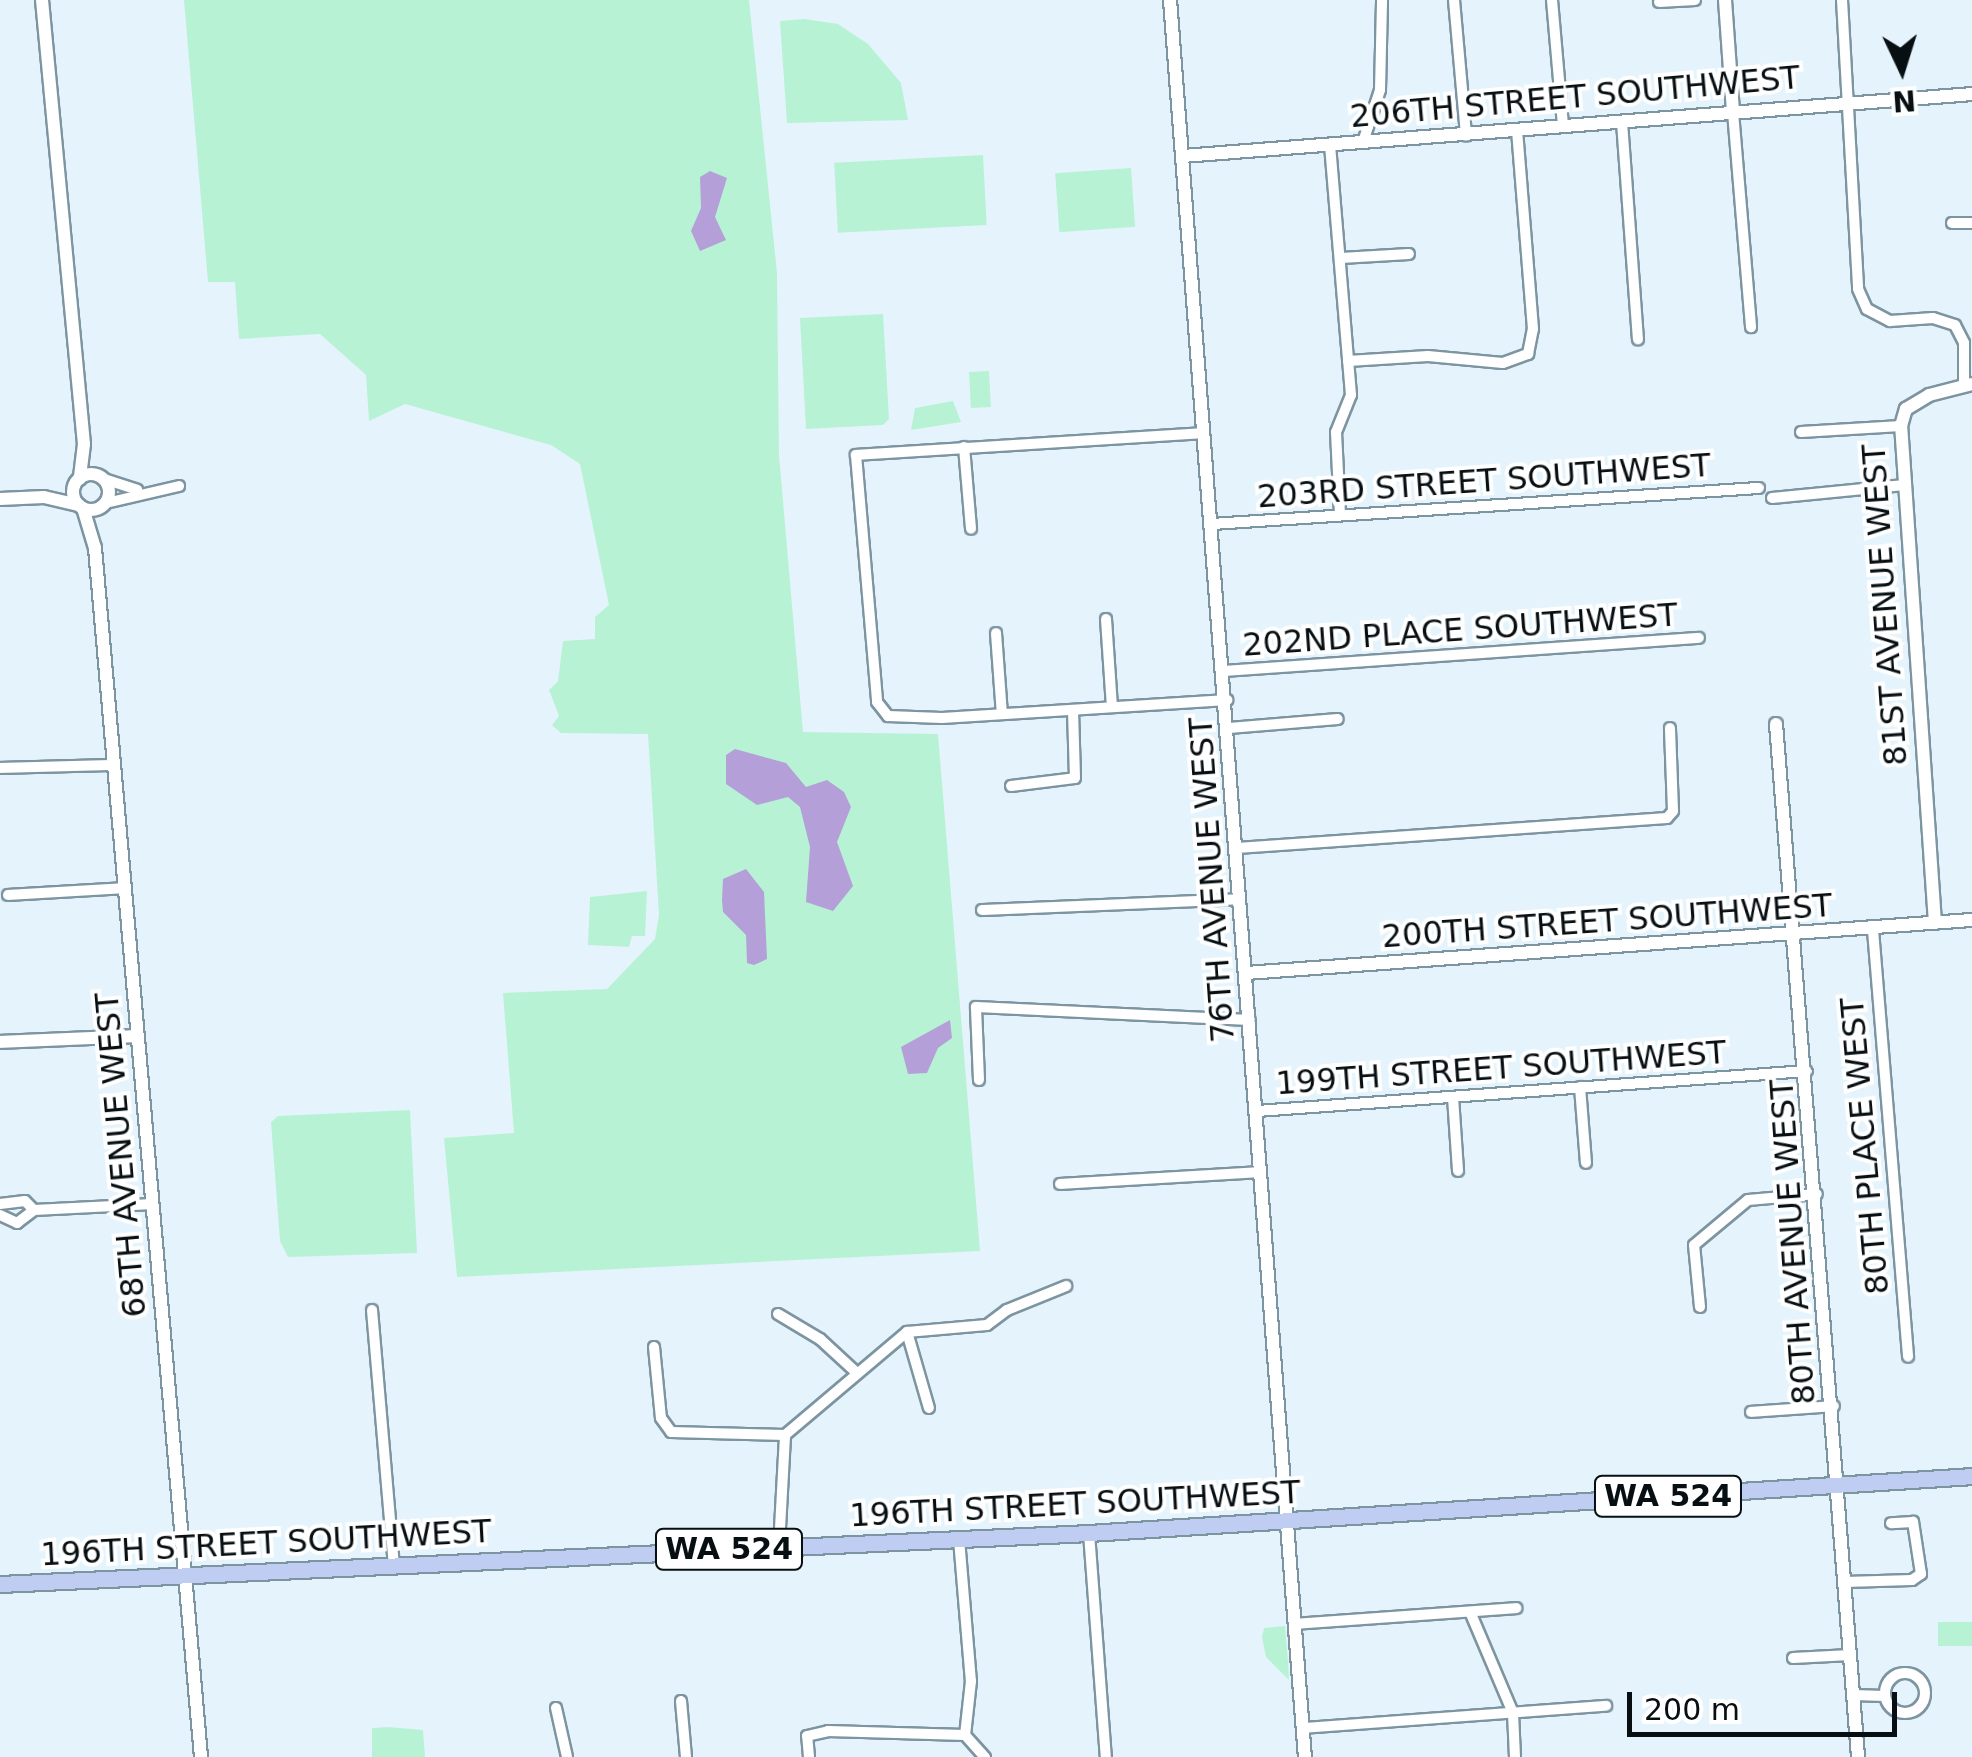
<!DOCTYPE html>
<style>
body{margin:0}
#map{position:relative;width:1972px;height:1757px;overflow:hidden;background:#e5f4fc;font-family:"DejaVu Sans",sans-serif}
div>[style]{position:absolute}
.green>*{inset:0;background:#b8f2d5;transform-origin:0 0}
.water>*{inset:0;background:#b59fd8}
.roads{filter:drop-shadow(2px 0 #7d94a1) drop-shadow(-2px 0 #7d94a1) drop-shadow(0 2px #7d94a1) drop-shadow(0 -2px #7d94a1)}
.minor>*{height:10px;margin:-5px;padding:0 5px;transform-origin:5px;border-radius:5px;background:#fff}
.minor>.ring{margin:-5px;padding:0;box-sizing:content-box;background:none;border:10px solid #fff;border-radius:50%}
.tertiary>*{height:12px;margin:-6px;padding:0 6px;transform-origin:6px;border-radius:6px;background:#fff}
.tertiary>.ring{margin:-6px;padding:0;box-sizing:content-box;background:none;border:12px solid #fff;border-radius:50%}
.primary>*{height:15px;margin:-7.5px;padding:0 7.5px;transform-origin:7.5px;border-radius:7.5px;background:#bfcdf2}
span{translate:-50% -50%;white-space:nowrap;text-align:center;line-height:1.15;-webkit-text-stroke:8px #fefffe;paint-order:stroke}
.shield-label span{padding:2px 8px;background:#fefffe;border:2px solid;border-radius:8px;-webkit-text-stroke-width:0}
.shield-label{font-size:30px;color:#070f13;font-weight:700}
.street-label{font-size:32px;color:#070f13}
.north{position:absolute;left:1852px;top:20px;width:100px;height:100px;-webkit-text-stroke:8px #fefffe;paint-order:stroke;rotate:176deg;font-size:28px;font-weight:700;line-height:40px;text-align:center;color:#070f13}
.north::after{content:'';display:block;margin:auto;width:35px;height:45px;background:#070f13;clip-path:polygon(50% 0,100% 100%,50% 72%,0 100%)}
.scale{position:absolute;left:1627px;top:1692px;width:270px;height:45px;box-sizing:border-box;border:5px solid #070f13;border-top:0;padding-left:12px;font-size:30px;line-height:35px;white-space:nowrap;color:#070f13;-webkit-text-stroke:8px #fefffe;paint-order:stroke}
</style>
<div id="map">
<div class="green">
<i style="clip-path:polygon(184px 0,749px 0,777px 273px,779px 455px,803px 732px,938px 734px,980px 1251px,457px 1277px,444px 1138px,514px 1133px,503px 993px,607px 989px,655px 939px,659px 915px,648px 734px,561px 733px,552px 725px,559px 716px,549px 690px,558px 681px,563px 641px,595px 639px,595px 617px,609px 605px,580px 464px,551px 445px,405px 404px,369px 421px,366px 375px,320px 334px,239px 339px,235px 282px,208px 282px)"></i>
<i style="clip-path:polygon(804px 19px,838px 24px,868px 44px,901px 83px,908px 120px,787px 123px,780px 21px)"></i>
<i style="left:983px;top:155px;width:70px;height:149px;rotate:87deg"></i>
<i style="left:1131px;top:168px;width:59px;height:76px;rotate:86deg"></i>
<i style="clip-path:polygon(883px 314px,889px 419px,883px 425px,806px 429px,800px 318px)"></i>
<i style="left:989px;top:371px;width:36px;height:20px;rotate:87deg"></i>
<i style="clip-path:polygon(953px 401px,961px 422px,911px 430px,915px 408px)"></i>
<i style="clip-path:polygon(647px 891px,645px 936px,632px 936px,629px 947px,588px 945px,590px 897px)"></i>
<i style="clip-path:polygon(410px 1110px,417px 1253px,288px 1257px,280px 1241px,271px 1122px,278px 1116px)"></i>
<i style="left:1972px;top:1622px;width:24px;height:34px;rotate:90deg"></i>
<i style="clip-path:polygon(1285px 1626px,1288px 1661px,1289px 1680px,1266px 1657px,1262px 1637px,1264px 1628px)"></i>
<i style="clip-path:polygon(388px 1727px,423px 1730px,425px 1757px,372px 1757px,372px 1728px)"></i>
</div>
<div class="water">
<i style="clip-path:polygon(710px 171px,727px 178px,715px 217px,726px 240px,700px 251px,691px 231px,701px 208px,700px 177px)"></i>
<i style="clip-path:polygon(735px 749px,786px 763px,806px 787px,827px 780px,844px 792px,851px 807px,837px 842px,853px 886px,833px 911px,806px 902px,810px 847px,800px 807px,788px 797px,757px 805px,726px 784px,726px 755px)"></i>
<i style="clip-path:polygon(746px 869px,764px 892px,767px 959px,754px 965px,747px 963px,746px 935px,723px 912px,722px 900px,723px 879px)"></i>
<i style="clip-path:polygon(950px 1020px,952px 1038px,938px 1048px,927px 1073px,908px 1074px,901px 1047px)"></i>
</div>
<div class="roads">
<div class="minor">
<i style="left:1454px;top:0;width:136px;rotate:84.9deg"></i>
<i style="left:1552px;top:0;width:127px;rotate:85deg"></i>
<i style="left:1842px;top:0;width:289px;rotate:86.8deg"></i>
<i style="left:1858px;top:289px;width:22px;rotate:66deg"></i>
<i style="left:1867px;top:309px;width:26px;rotate:28deg"></i>
<i style="left:1890px;top:321px;width:43px;rotate:-4deg"></i>
<i style="left:1933px;top:318px;width:23px;rotate:18deg"></i>
<i style="left:1955px;top:325px;width:20px;rotate:63deg"></i>
<i style="left:1964px;top:343px;width:41px;rotate:90deg"></i>
<i style="left:1659px;top:2px;width:36px;rotate:-3deg"></i>
<i style="left:1733px;top:112px;width:216px;rotate:85.2deg"></i>
<i style="left:1622px;top:122px;width:218px;rotate:85.8deg"></i>
<i style="left:1363px;top:142px;width:55px;rotate:-71.9deg"></i>
<i style="left:1380px;top:90px;width:90px;rotate:-88.7deg"></i>
<i style="left:1330px;top:145px;width:251px;rotate:85.2deg"></i>
<i style="left:1351px;top:395px;width:40px;rotate:112deg"></i>
<i style="left:1336px;top:432px;width:83px;rotate:87.2deg"></i>
<i style="left:1952px;top:223px;width:20px"></i>
<i style="left:1341px;top:258px;width:68px;rotate:-3.4deg"></i>
<i style="left:1348px;top:361px;width:80px;rotate:-3.6deg"></i>
<i style="left:1428px;top:356px;width:75px;rotate:5.3deg"></i>
<i style="left:1503px;top:363px;width:27px;rotate:-20deg"></i>
<i style="left:1528px;top:354px;width:25px;rotate:-79deg"></i>
<i style="left:1533px;top:329px;width:199px;rotate:-94.6deg"></i>
<i style="left:1801px;top:432px;width:100px;rotate:-3.4deg"></i>
<i style="left:1204px;top:433px;width:349px;rotate:176.4deg"></i>
<i style="left:856px;top:455px;width:248px;rotate:85.1deg"></i>
<i style="left:877px;top:702px;width:18px;rotate:52deg"></i>
<i style="left:888px;top:716px;width:54px;rotate:2.1deg"></i>
<i style="left:942px;top:718px;width:286px;rotate:-3.6deg"></i>
<i style="left:964px;top:447px;width:82px;rotate:85.1deg"></i>
<i style="left:104px;top:479px;width:35px;rotate:18deg"></i>
<i style="left:1772px;top:498px;width:133px;rotate:-5.6deg"></i>
<i style="left:106px;top:503px;width:75px;rotate:-13.1deg"></i>
<i style="left:1212px;top:524px;width:548px;rotate:-3.77deg"></i>
<i style="left:1106px;top:619px;width:88px;rotate:86.1deg"></i>
<i style="left:996px;top:633px;width:81px;rotate:85.8deg"></i>
<i style="left:1225px;top:671px;width:475px;rotate:-4deg"></i>
<i style="left:1229px;top:728px;width:109px;rotate:-4.7deg"></i>
<i style="left:0;top:768px;width:115px;rotate:-1.5deg"></i>
<i style="left:1011px;top:786px;width:64px;rotate:-7.1deg"></i>
<i style="left:1075px;top:778px;width:68px;rotate:-91.7deg"></i>
<i style="left:1237px;top:848px;width:431px;rotate:-4deg"></i>
<i style="left:1667px;top:818px;width:9px;rotate:-49deg"></i>
<i style="left:1673px;top:811px;width:83px;rotate:-92.1deg"></i>
<i style="left:8px;top:895px;width:118px;rotate:-3.4deg"></i>
<i style="left:982px;top:910px;width:258px;rotate:-2.4deg"></i>
<i style="left:1873px;top:930px;width:428px;rotate:85.3deg"></i>
<i style="left:979px;top:1080px;width:73px;rotate:-92.4deg"></i>
<i style="left:976px;top:1007px;width:274px;rotate:2.7deg"></i>
<i style="left:1580px;top:1087px;width:76px;rotate:85.5deg"></i>
<i style="left:1453px;top:1097px;width:74px;rotate:86.1deg"></i>
<i style="left:1257px;top:1111px;width:551px;rotate:-4.16deg"></i>
<i style="left:1060px;top:1184px;width:201px;rotate:-3.4deg"></i>
<i style="left:0;top:1204px;width:25px;rotate:-7deg"></i>
<i style="left:25px;top:1201px;width:13px;rotate:45deg"></i>
<i style="left:0;top:1215px;width:19px;rotate:25deg"></i>
<i style="left:17px;top:1223px;width:21px;rotate:-37deg"></i>
<i style="left:34px;top:1210px;width:119px;rotate:-2.9deg"></i>
<i style="left:1700px;top:1307px;width:62px;rotate:-95.5deg"></i>
<i style="left:1694px;top:1245px;width:70px;rotate:-39.8deg"></i>
<i style="left:1748px;top:1200px;width:69px;rotate:-5deg"></i>
<i style="left:372px;top:1310px;width:256px;rotate:85.1deg"></i>
<i style="left:778px;top:1314px;width:49px;rotate:30.8deg"></i>
<i style="left:820px;top:1339px;width:50px;rotate:42.6deg"></i>
<i style="left:907px;top:1332px;width:79px;rotate:73.9deg"></i>
<i style="left:654px;top:1347px;width:71px;rotate:84.4deg"></i>
<i style="left:661px;top:1418px;width:17px;rotate:54deg"></i>
<i style="left:671px;top:1432px;width:114px;rotate:1.5deg"></i>
<i style="left:1751px;top:1412px;width:83px;rotate:-4.1deg"></i>
<i style="left:1089px;top:1533px;width:225px;rotate:85.7deg"></i>
<i style="left:959px;top:1539px;width:143px;rotate:85.2deg"></i>
<i style="left:971px;top:1681px;width:54px;rotate:96.3deg"></i>
<i style="left:965px;top:1735px;width:30px;rotate:48deg"></i>
<i style="left:779px;top:1547px;width:112px;rotate:-86.9deg"></i>
<i style="left:785px;top:1435px;width:160px;rotate:-40.2deg"></i>
<i style="left:907px;top:1332px;width:80px;rotate:-5deg"></i>
<i style="left:987px;top:1325px;width:25px;rotate:-37deg"></i>
<i style="left:1007px;top:1310px;width:64px;rotate:-22.1deg"></i>
<i style="left:1845px;top:1582px;width:67px;rotate:-1.7deg"></i>
<i style="left:1912px;top:1580px;width:11px;rotate:-34deg"></i>
<i style="left:1921px;top:1574px;width:53px;rotate:-98.7deg"></i>
<i style="left:1913px;top:1522px;width:22px;rotate:177deg"></i>
<i style="left:1471px;top:1614px;width:108px;rotate:67deg"></i>
<i style="left:1513px;top:1713px;width:44px;rotate:87.4deg"></i>
<i style="left:1295px;top:1624px;width:222px;rotate:-4.1deg"></i>
<i style="left:1793px;top:1658px;width:57px;rotate:-3deg"></i>
<i class="ring" style="left:1885px;top:1673px;width:30px;height:30px"></i>
<i style="left:1853px;top:1695px;width:32px;rotate:2deg"></i>
<i style="left:681px;top:1701px;width:56px;rotate:84.9deg"></i>
<i style="left:556px;top:1708px;width:50px;rotate:77.3deg"></i>
<i style="left:1303px;top:1728px;width:304px;rotate:-4.2deg"></i>
<i style="left:809px;top:1757px;width:21px;rotate:-95deg"></i>
<i style="left:807px;top:1736px;width:22px;rotate:-13deg"></i>
<i style="left:828px;top:1731px;width:137px;rotate:1.7deg"></i>
</div>
<div class="tertiary">
<i style="left:42px;top:0;width:446px;rotate:84.6deg"></i>
<i style="left:84px;top:444px;width:35px;rotate:97deg"></i>
<i style="left:1170px;top:0;width:1762px;rotate:85.61deg"></i>
<i style="left:1725px;top:0;width:112px;rotate:85.9deg"></i>
<i style="left:1183px;top:156px;width:791px;rotate:-4.49deg"></i>
<i class="ring" style="left:73px;top:474px;width:24px;height:24px"></i>
<i style="left:0;top:499px;width:44px;rotate:-2.6deg"></i>
<i style="left:44px;top:497px;width:36px;rotate:13deg"></i>
<i style="left:83px;top:508px;width:42px;rotate:73.3deg"></i>
<i style="left:95px;top:548px;width:1214px;rotate:84.99deg"></i>
<i style="left:1776px;top:724px;width:1036px;rotate:85.46deg"></i>
<i style="left:1935px;top:923px;width:498px;rotate:-93.9deg"></i>
<i style="left:1901px;top:426px;width:18px;rotate:-74deg"></i>
<i style="left:1906px;top:409px;width:27px;rotate:-31deg"></i>
<i style="left:1929px;top:395px;width:44px;rotate:-14.3deg"></i>
<i style="left:1246px;top:973px;width:728px;rotate:-4.18deg"></i>
<i style="left:0;top:1042px;width:138px;rotate:-2.5deg"></i>
</div>
<div class="primary">
<i style="left:0;top:1584px;width:1090px;rotate:-2.68deg"></i>
<i style="left:1089px;top:1533px;width:885px;rotate:-3.69deg"></i>
</div>
</div>
<div class="shield-label">
<span style="left:1668px;top:1496px">WA 524</span>
<span style="left:729px;top:1549px">WA 524</span>
</div>
<div class="street-label">
<span style="left:1575px;top:97px;rotate:-5deg">206TH STREET SOUTHWEST</span>
<span style="left:1484px;top:481px;rotate:-4deg">203RD STREET SOUTHWEST</span>
<span style="left:1885px;top:605px;rotate:-94deg">81ST AVENUE WEST</span>
<span style="left:1460px;top:630px;rotate:-4deg">202ND PLACE SOUTHWEST</span>
<span style="left:1212px;top:880px;rotate:-94deg">76TH AVENUE WEST</span>
<span style="left:1607px;top:921px;rotate:-4deg">200TH STREET SOUTHWEST</span>
<span style="left:1501px;top:1068px;rotate:-4deg">199TH STREET SOUTHWEST</span>
<span style="left:1865px;top:1146px;rotate:-95deg">80TH PLACE WEST</span>
<span style="left:121px;top:1155px;rotate:-95deg">68TH AVENUE WEST</span>
<span style="left:1793px;top:1242px;rotate:-94deg">80TH AVENUE WEST</span>
<span style="left:1075px;top:1504px;rotate:-3deg">196TH STREET SOUTHWEST</span>
<span style="left:266px;top:1543px;rotate:-3deg">196TH STREET SOUTHWEST</span>
</div>
<div class="north">N</div>
<div class="scale">200 m</div>
</div>
